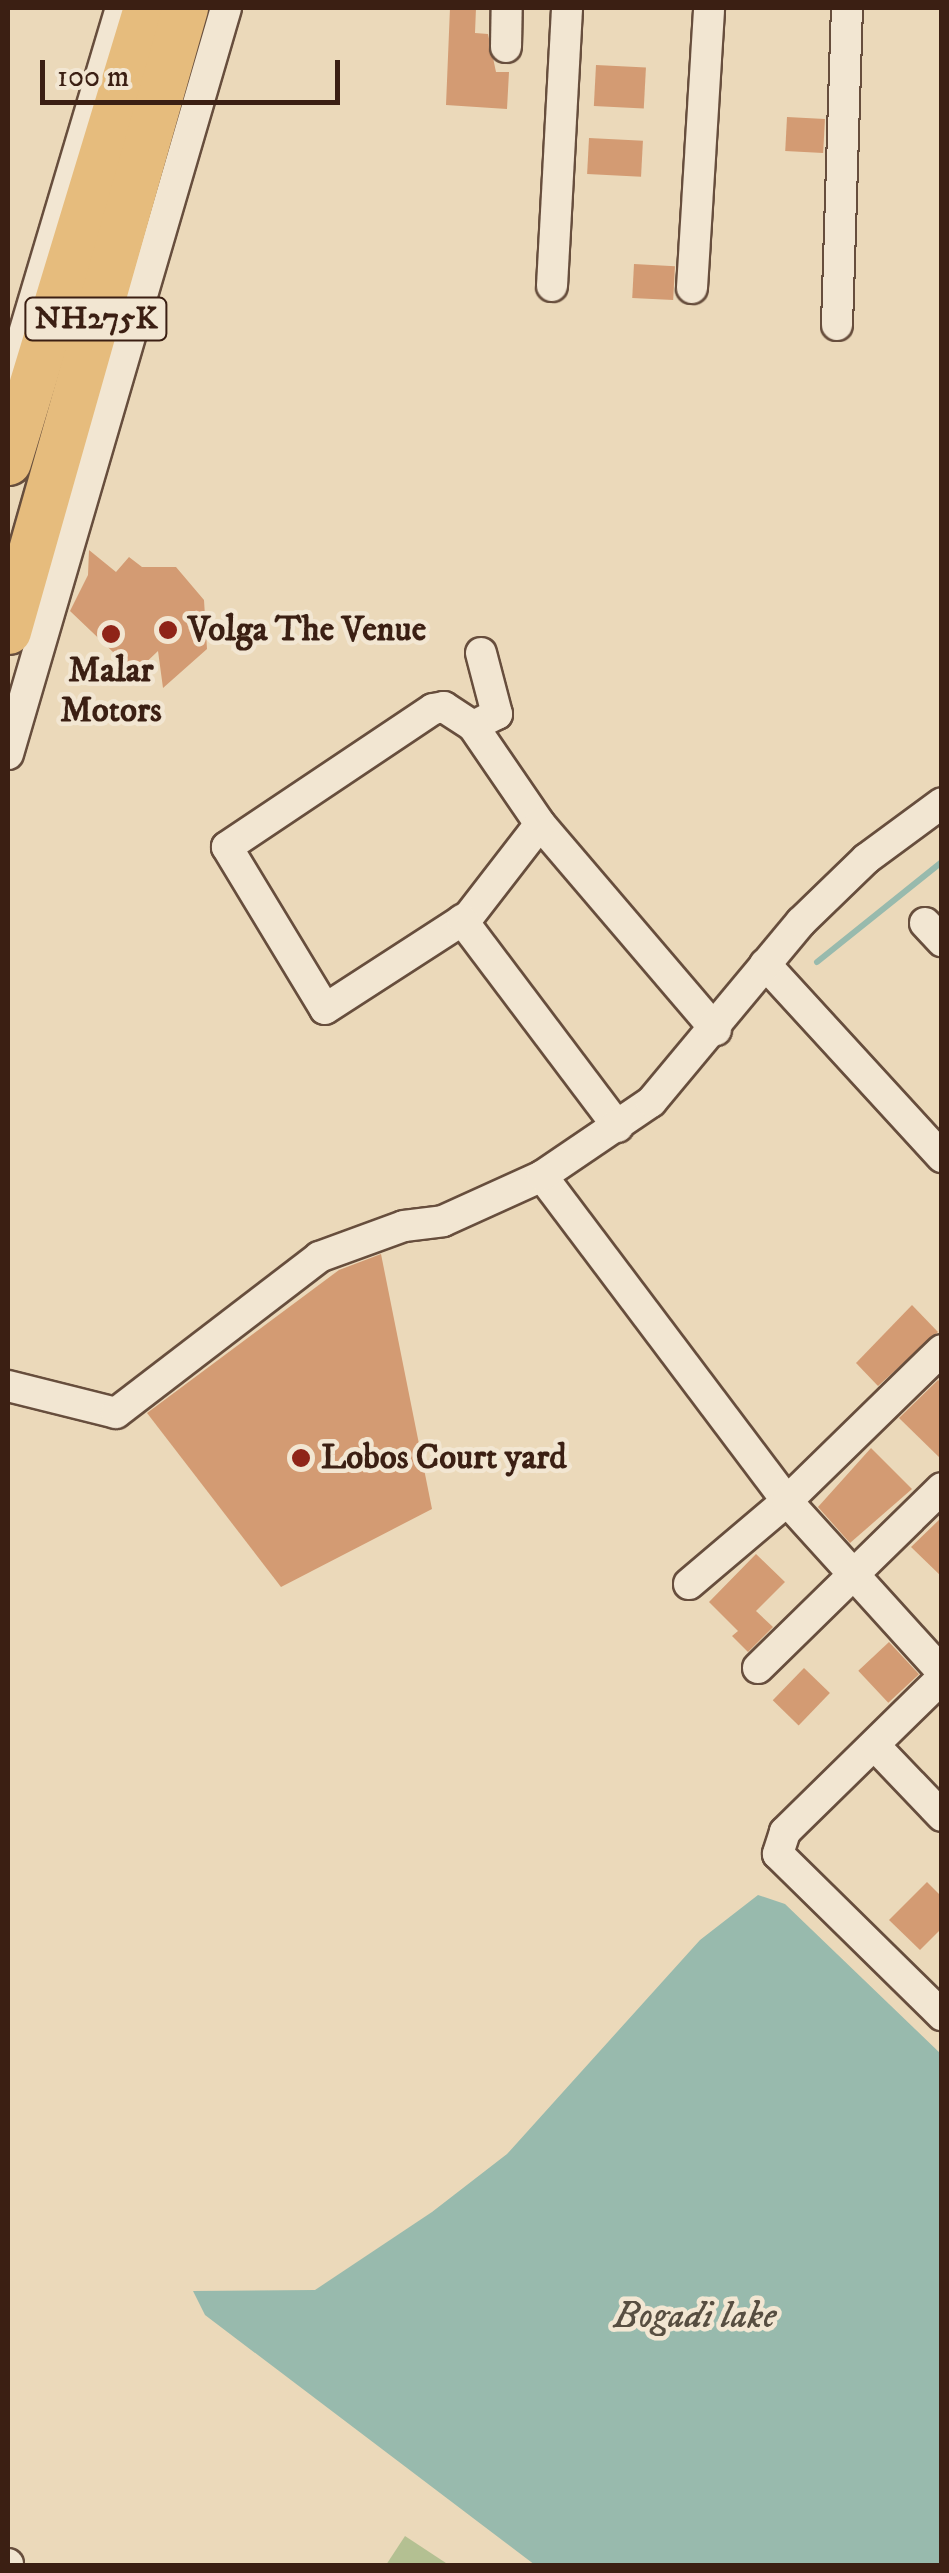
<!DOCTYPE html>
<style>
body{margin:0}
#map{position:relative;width:949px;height:2573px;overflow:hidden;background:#ebd9ba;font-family:"IM FELL DW Pica",serif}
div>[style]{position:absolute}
.green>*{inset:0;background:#b4c092}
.water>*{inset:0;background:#98baad}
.stream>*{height:6px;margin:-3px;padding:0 3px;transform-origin:3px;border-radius:3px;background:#98baad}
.building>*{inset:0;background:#d39b73;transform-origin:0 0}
.roads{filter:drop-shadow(2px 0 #674e3d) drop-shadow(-2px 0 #674e3d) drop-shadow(0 2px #674e3d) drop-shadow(0 -2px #674e3d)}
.minor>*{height:30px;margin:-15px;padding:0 15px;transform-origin:15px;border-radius:15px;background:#f2e6d2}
.highway>*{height:45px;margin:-22.5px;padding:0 22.5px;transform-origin:22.5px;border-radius:22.5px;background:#e6bc7d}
.dots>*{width:28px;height:28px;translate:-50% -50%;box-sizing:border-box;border:5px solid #f2e6d2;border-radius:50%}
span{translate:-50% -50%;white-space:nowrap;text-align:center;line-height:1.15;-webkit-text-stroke:9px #f2e6d2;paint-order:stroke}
.shield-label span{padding:2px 8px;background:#f2e6d2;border:2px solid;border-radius:8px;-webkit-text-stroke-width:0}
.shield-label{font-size:32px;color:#3b1f13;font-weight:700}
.poi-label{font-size:35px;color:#3b1f13;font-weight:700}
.left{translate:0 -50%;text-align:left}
.water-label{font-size:38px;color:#574e41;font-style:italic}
.frame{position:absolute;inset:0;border:10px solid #3b1f13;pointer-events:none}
.scale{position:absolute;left:40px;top:60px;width:300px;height:45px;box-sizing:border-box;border:5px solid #3b1f13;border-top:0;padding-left:12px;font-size:30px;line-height:35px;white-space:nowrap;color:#3b1f13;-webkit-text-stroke:8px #f2e6d2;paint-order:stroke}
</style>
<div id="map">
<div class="green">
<i style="clip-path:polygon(405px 2536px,449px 2565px,386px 2565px)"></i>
</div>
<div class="water">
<i style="clip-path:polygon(758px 1895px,785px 1904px,941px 2054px,941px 2565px,535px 2565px,205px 2315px,193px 2291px,315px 2290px,432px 2212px,507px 2154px,700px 1940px)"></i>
</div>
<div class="stream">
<i style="left:817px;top:962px;width:160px;rotate:-38.7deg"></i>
</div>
<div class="building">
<i style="clip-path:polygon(450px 8px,476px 8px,475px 33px,488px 34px,496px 72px,509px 72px,507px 109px,446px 105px)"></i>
<i style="left:596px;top:65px;width:50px;height:41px;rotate:3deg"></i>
<i style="left:787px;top:117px;width:38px;height:34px;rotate:3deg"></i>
<i style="left:589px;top:138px;width:54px;height:36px;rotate:3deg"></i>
<i style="left:634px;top:264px;width:41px;height:34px;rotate:3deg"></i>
<i style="clip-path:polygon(89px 550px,116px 572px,129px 557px,142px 567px,176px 567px,204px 600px,207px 649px,163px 688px,158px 651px,135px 673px,70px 611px,88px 575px)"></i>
<i style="clip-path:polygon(381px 1254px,432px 1509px,281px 1587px,147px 1413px,339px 1270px)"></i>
<i style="clip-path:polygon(912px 1305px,938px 1332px,878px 1386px,856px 1363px)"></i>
<i style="clip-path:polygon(938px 1380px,942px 1383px,942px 1460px,899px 1418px)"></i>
<i style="clip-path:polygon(871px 1448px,912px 1489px,850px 1543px,818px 1507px)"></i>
<i style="clip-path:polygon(942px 1517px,942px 1577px,911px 1547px)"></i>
<i style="clip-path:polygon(756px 1554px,785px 1582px,756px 1611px,773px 1627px,748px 1652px,732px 1636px,738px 1631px,709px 1602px)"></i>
<i style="left:889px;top:1642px;width:44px;height:42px;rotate:47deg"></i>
<i style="left:804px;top:1668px;width:36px;height:45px;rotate:44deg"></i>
<i style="clip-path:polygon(927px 1882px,942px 1897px,942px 1928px,920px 1950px,889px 1920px)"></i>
</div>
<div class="roads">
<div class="minor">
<i style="left:506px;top:47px;width:39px;rotate:-89deg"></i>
<i style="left:552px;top:286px;width:278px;rotate:-86.9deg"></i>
<i style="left:692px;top:288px;width:281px;rotate:-86.5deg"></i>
<i style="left:837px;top:325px;width:317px;rotate:-88.2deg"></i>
<i style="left:8px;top:387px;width:395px;rotate:-73.4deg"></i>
<i style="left:481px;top:653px;width:63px;rotate:75.3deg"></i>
<i style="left:497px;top:714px;width:27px;rotate:153deg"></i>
<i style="left:473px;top:726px;width:119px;rotate:55.6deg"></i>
<i style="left:540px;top:824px;width:271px;rotate:49.5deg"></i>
<i style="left:473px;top:726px;width:35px;rotate:-147deg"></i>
<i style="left:444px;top:707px;width:11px;rotate:170deg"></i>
<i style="left:433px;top:709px;width:248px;rotate:146.2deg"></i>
<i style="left:227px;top:847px;width:189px;rotate:58.8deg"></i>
<i style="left:325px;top:1009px;width:171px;rotate:-32.9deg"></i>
<i style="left:469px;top:916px;width:116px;rotate:-52.3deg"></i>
<i style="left:8px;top:754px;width:777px;rotate:-73.71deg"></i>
<i style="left:462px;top:920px;width:259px;rotate:53deg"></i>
<i style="left:925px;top:923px;width:25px;rotate:47deg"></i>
<i style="left:765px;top:964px;width:262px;rotate:47.5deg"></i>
<i style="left:542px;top:1176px;width:407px;rotate:53deg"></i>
<i style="left:787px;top:1501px;width:231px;rotate:47.8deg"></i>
<i style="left:8px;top:1386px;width:111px;rotate:14deg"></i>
<i style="left:116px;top:1413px;width:256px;rotate:-37.5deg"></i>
<i style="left:319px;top:1257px;width:90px;rotate:-20deg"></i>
<i style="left:404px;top:1226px;width:39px;rotate:-7deg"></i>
<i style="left:443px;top:1221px;width:109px;rotate:-24.4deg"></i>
<i style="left:542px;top:1176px;width:132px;rotate:-34.2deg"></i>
<i style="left:651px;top:1102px;width:234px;rotate:-50.2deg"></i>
<i style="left:801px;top:922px;width:91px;rotate:-44.1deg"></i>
<i style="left:866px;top:859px;width:94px;rotate:-36.4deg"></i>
<i style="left:689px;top:1584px;width:128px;rotate:-40.3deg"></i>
<i style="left:787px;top:1501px;width:216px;rotate:-44.3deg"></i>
<i style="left:758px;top:1668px;width:257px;rotate:-44.4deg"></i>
<i style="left:942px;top:1678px;width:220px;rotate:135.6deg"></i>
<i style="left:785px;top:1832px;width:23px;rotate:108deg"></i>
<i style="left:778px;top:1854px;width:230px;rotate:44.5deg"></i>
<i style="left:877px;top:1748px;width:94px;rotate:46.3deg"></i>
<i style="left:8px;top:2564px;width:2px;rotate:90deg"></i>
</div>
<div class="highway">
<i style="left:8px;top:462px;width:475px;rotate:-73.1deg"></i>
<i style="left:8px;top:631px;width:648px;rotate:-74.14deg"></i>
</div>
</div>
<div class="dots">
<i style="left:168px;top:630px;background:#8f2418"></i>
<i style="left:111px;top:634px;background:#8f2418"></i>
<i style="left:301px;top:1458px;background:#8f2418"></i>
</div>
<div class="shield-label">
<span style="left:96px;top:319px">NH275K</span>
</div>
<div class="poi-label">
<span class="left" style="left:188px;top:630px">Volga The Venue</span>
<span style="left:111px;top:691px">Malar<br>Motors</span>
<span class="left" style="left:321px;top:1458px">Lobos Court yard</span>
</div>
<div class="water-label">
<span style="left:695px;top:2317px">Bogadi lake</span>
</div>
<div class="frame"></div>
<div class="scale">100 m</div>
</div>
